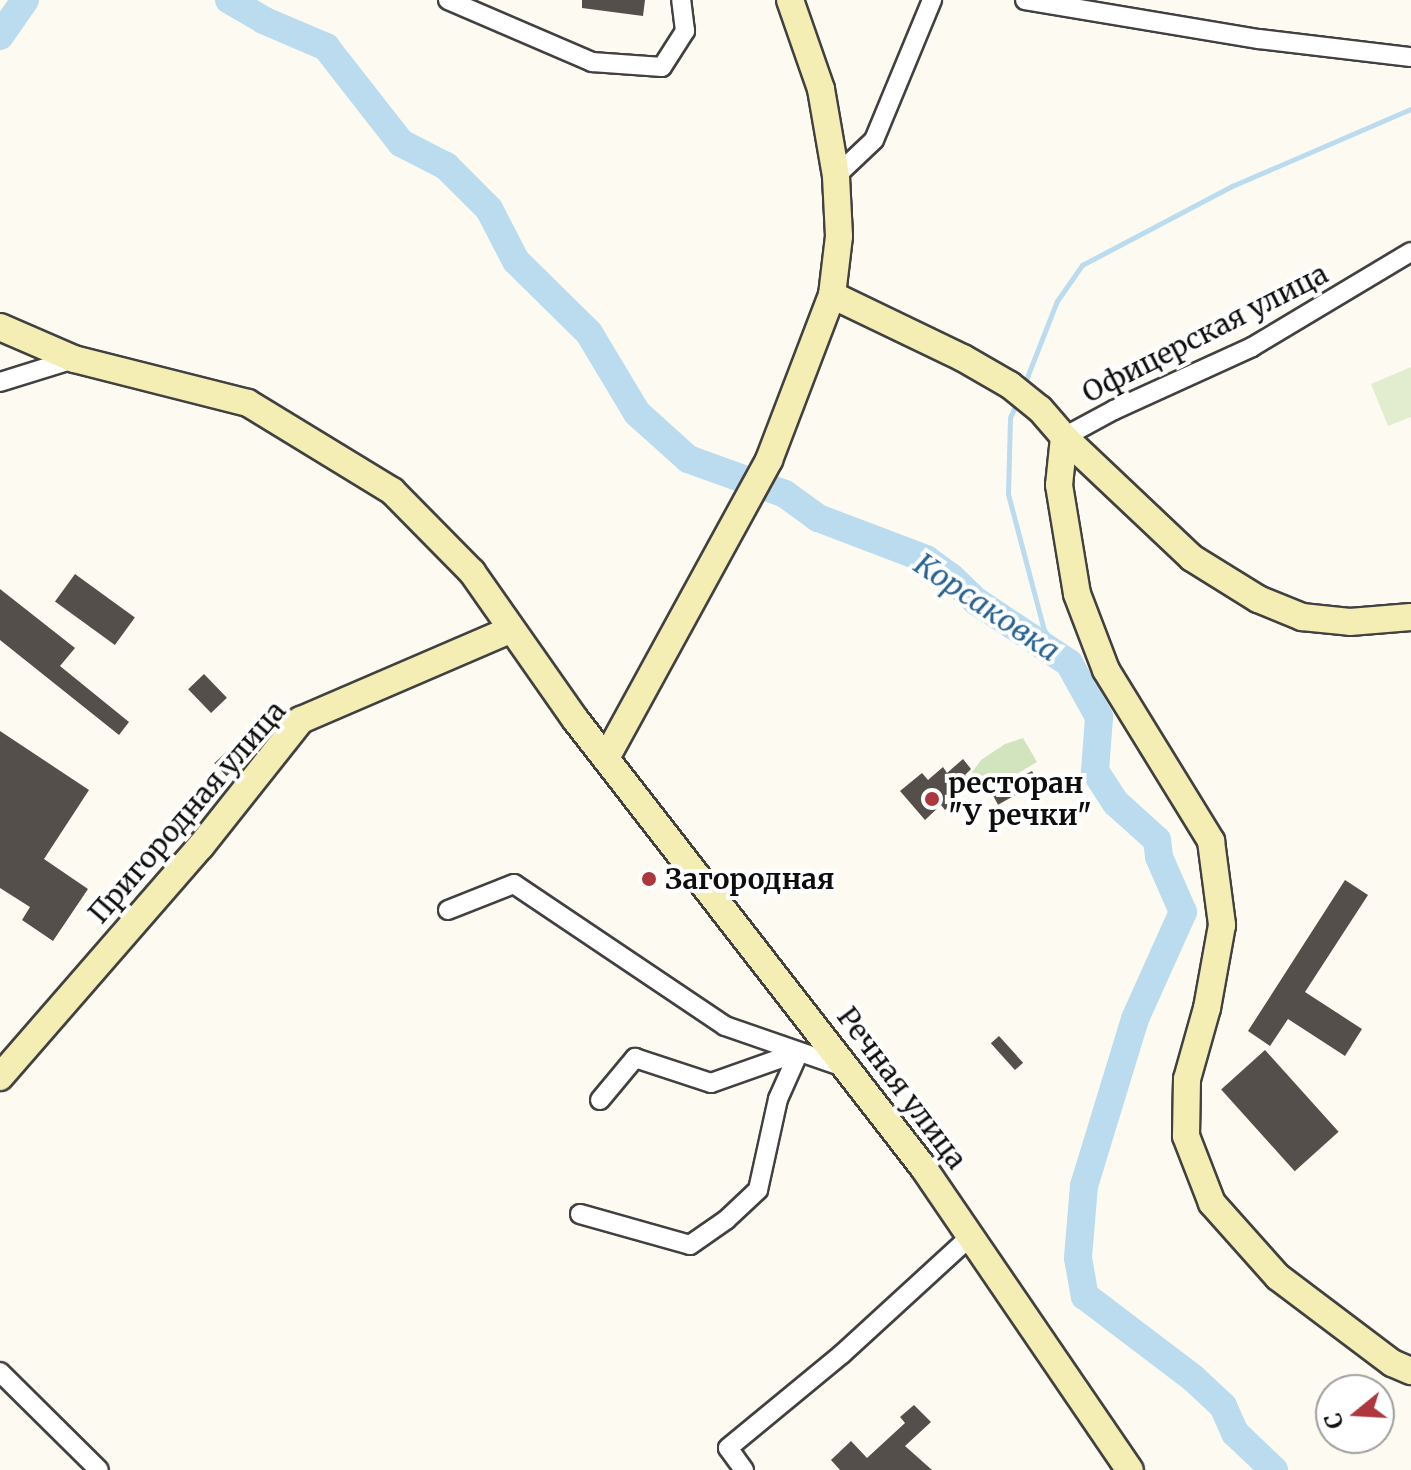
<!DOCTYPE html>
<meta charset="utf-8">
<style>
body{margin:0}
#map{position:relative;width:1411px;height:1470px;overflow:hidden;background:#fdfbf1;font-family:Merriweather,serif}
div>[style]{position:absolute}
.green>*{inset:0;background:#d2e4be}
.pitch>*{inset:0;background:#e2eccf}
.stream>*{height:5px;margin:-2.5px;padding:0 2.5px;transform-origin:2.5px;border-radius:2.5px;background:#bbdcef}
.river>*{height:28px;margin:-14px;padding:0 14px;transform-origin:14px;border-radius:14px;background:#bbdcef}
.building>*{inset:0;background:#554f4c;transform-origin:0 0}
.roads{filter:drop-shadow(2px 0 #414141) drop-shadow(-2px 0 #414141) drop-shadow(0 2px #414141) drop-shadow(0 -2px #414141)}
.street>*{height:18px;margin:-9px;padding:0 9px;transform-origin:9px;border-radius:9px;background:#fff}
.secondary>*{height:26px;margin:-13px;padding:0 13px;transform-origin:13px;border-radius:13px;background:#f5eeb4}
.dots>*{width:22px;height:22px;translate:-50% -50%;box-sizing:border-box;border:4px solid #fff;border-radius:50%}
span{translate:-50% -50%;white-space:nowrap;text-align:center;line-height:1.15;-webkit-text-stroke:8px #fff;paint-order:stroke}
.street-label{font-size:28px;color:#0e0e0e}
.poi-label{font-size:28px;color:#0e0e0e;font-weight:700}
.left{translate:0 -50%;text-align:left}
.water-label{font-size:30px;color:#266291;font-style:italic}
.north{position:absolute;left:1315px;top:1374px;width:80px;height:80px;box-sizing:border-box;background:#fff;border:2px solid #9f9f9f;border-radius:50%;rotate:252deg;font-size:22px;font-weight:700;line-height:32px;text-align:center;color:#0e0e0e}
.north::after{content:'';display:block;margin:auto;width:28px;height:36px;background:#ad373c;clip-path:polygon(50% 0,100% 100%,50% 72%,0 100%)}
</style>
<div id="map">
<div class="green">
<i style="clip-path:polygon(1023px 738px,1037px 762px,981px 795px,973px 786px,971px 774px,981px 760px,1005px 744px)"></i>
</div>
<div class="pitch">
<i style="clip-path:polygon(1411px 367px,1411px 417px,1388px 426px,1371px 384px)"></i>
</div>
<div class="stream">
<i style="left:1024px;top:385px;width:90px;rotate:-68.6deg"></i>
<i style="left:1057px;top:301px;width:44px;rotate:-55.2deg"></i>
<i style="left:1082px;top:265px;width:170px;rotate:-27.8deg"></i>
<i style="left:1232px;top:186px;width:195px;rotate:-23.3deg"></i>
<i style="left:1017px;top:402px;width:17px;rotate:114deg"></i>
<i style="left:1010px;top:418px;width:76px;rotate:91.5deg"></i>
<i style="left:1008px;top:494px;width:141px;rotate:75.2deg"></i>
<i style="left:1044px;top:630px;width:41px;rotate:52.9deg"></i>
</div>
<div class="river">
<i style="left:229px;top:0;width:39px;rotate:30deg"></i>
<i style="left:263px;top:20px;width:69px;rotate:23.2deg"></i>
<i style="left:326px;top:47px;width:122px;rotate:52deg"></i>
<i style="left:401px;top:143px;width:51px;rotate:27.1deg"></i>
<i style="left:446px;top:166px;width:61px;rotate:45deg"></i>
<i style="left:489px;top:209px;width:59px;rotate:62.6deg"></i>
<i style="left:516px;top:261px;width:103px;rotate:44.6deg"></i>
<i style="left:589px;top:333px;width:93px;rotate:59deg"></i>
<i style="left:637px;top:413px;width:69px;rotate:42deg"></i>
<i style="left:688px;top:459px;width:103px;rotate:19.8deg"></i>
<i style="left:785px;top:494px;width:41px;rotate:36deg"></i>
<i style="left:818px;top:518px;width:116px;rotate:20.8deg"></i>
<i style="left:926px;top:559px;width:31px;rotate:36deg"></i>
<i style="left:951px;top:577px;width:35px;rotate:44deg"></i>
<i style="left:976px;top:601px;width:112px;rotate:33.7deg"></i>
<i style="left:1069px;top:663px;width:62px;rotate:60.9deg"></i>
<i style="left:1099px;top:717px;width:54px;rotate:94.2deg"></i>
<i style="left:1095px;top:771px;width:38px;rotate:57deg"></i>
<i style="left:1116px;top:803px;width:55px;rotate:42.1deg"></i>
<i style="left:1157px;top:840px;width:17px;rotate:83deg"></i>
<i style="left:1159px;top:857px;width:60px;rotate:66.4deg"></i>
<i style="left:1183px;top:912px;width:117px;rotate:114.2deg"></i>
<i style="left:1135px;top:1019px;width:175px;rotate:107deg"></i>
<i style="left:1084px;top:1186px;width:72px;rotate:94.8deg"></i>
<i style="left:1078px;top:1258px;width:39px;rotate:80deg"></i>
<i style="left:1085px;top:1296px;width:136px;rotate:37.2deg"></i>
<i style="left:1193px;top:1378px;width:41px;rotate:43deg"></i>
<i style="left:1223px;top:1406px;width:30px;rotate:66deg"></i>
<i style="left:1235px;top:1433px;width:54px;rotate:43.5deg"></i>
<i style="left:0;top:36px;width:44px;rotate:-55.2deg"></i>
</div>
<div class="building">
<i style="clip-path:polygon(582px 0,645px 0,643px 16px,582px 8px)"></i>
<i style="left:75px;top:574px;width:74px;height:34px;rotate:36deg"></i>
<i style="clip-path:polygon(0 589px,75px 648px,60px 666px,129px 722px,119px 735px,0 640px)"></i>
<i style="left:204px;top:674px;width:33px;height:22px;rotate:46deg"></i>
<i style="left:253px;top:727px;width:18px;height:53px;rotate:47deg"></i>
<i style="clip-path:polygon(0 731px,89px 790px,44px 859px,88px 889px,53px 941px,22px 920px,30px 907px,0 888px)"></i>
<i style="clip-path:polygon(963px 759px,971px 769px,965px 775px,974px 784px,945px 810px,941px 805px,925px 820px,900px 791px,922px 773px,928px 780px,943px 767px,947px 773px)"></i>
<i style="left:1032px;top:771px;width:13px;height:46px;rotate:61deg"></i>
<i style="clip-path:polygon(1345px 880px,1368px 895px,1305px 992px,1362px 1029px,1345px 1056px,1288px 1019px,1270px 1046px,1248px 1031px)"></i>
<i style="left:999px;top:1036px;width:36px;height:11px;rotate:48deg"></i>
<i style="left:1265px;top:1050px;width:110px;height:59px;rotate:48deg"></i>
<i style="clip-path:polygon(914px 1405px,931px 1422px,905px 1446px,932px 1470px,840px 1470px,831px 1460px,851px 1441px,867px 1458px,905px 1423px,900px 1417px)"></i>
</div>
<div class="roads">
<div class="street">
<i style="left:448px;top:0;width:157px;rotate:23.3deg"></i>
<i style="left:592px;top:62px;width:70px;rotate:4.1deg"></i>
<i style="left:662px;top:67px;width:43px;rotate:-57.4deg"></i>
<i style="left:685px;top:31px;width:31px;rotate:-97deg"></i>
<i style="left:1025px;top:0;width:237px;rotate:9.5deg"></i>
<i style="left:1259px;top:39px;width:153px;rotate:6.8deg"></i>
<i style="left:836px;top:176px;width:52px;rotate:-43.5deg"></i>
<i style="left:874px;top:140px;width:152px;rotate:-67.5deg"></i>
<i style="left:0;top:382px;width:77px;rotate:-17.3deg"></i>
<i style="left:1064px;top:437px;width:57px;rotate:-28.4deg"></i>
<i style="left:1114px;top:410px;width:152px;rotate:-24.5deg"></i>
<i style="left:1252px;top:347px;width:185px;rotate:-30.9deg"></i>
<i style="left:448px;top:910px;width:71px;rotate:-21.5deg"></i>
<i style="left:514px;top:884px;width:254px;rotate:33.9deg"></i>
<i style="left:725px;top:1026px;width:128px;rotate:19.1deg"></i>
<i style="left:600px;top:1100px;width:55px;rotate:-50.2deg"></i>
<i style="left:635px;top:1058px;width:80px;rotate:18.2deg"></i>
<i style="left:711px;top:1083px;width:93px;rotate:-19.4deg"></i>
<i style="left:580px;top:1214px;width:114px;rotate:15.7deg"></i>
<i style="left:690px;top:1245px;width:44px;rotate:-34.8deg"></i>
<i style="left:726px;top:1220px;width:44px;rotate:-43.2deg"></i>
<i style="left:758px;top:1190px;width:93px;rotate:-77.6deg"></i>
<i style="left:778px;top:1099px;width:51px;rotate:-65.9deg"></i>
<i style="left:0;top:1372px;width:139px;rotate:44.7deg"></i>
<i style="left:744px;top:1470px;width:27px;rotate:-126deg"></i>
<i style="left:728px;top:1448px;width:148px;rotate:-39.5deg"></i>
<i style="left:842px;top:1354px;width:176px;rotate:-42.5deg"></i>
</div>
<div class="secondary">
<i style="left:832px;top:295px;width:145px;rotate:25.7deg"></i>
<i style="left:963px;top:358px;width:54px;rotate:29.9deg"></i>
<i style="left:1010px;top:385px;width:38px;rotate:39deg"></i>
<i style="left:1040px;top:409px;width:37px;rotate:49deg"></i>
<i style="left:1064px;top:437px;width:176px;rotate:43.4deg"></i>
<i style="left:1192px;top:558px;width:78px;rotate:31.8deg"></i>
<i style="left:1258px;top:599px;width:48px;rotate:22.2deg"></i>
<i style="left:1302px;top:617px;width:48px;rotate:5.9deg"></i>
<i style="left:1350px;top:622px;width:61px;rotate:-4.7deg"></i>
<i style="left:0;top:327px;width:81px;rotate:23.4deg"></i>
<i style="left:74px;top:359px;width:179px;rotate:14.2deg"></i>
<i style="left:248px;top:403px;width:169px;rotate:31.4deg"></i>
<i style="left:392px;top:491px;width:114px;rotate:45.4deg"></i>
<i style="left:472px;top:572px;width:179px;rotate:55deg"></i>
<i style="left:575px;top:719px;width:567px;rotate:52.16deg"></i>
<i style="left:923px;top:1167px;width:367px;rotate:55.7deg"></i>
<i style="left:1064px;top:437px;width:48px;rotate:95.9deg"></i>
<i style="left:1059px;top:485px;width:110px;rotate:80.6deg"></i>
<i style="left:1077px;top:594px;width:81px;rotate:69.1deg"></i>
<i style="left:1106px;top:670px;width:201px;rotate:58.4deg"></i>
<i style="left:1211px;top:841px;width:85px;rotate:82.5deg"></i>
<i style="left:1222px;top:925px;width:84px;rotate:100.2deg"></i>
<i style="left:1207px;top:1008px;width:74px;rotate:105.7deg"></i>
<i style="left:1187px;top:1079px;width:57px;rotate:91deg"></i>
<i style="left:1186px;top:1136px;width:72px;rotate:68.8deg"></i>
<i style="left:1212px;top:1203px;width:99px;rotate:48.3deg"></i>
<i style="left:1278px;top:1277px;width:143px;rotate:37deg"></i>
<i style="left:1392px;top:1363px;width:21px;rotate:23deg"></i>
<i style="left:606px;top:758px;width:340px;rotate:-61.3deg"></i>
<i style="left:769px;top:460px;width:177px;rotate:-69.1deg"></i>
<i style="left:832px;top:295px;width:59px;rotate:-83.2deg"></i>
<i style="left:839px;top:236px;width:60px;rotate:-92.9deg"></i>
<i style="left:836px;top:176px;width:88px;rotate:-99.8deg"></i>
<i style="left:821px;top:89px;width:94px;rotate:-109.2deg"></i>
<i style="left:0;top:1077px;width:306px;rotate:-49deg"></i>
<i style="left:201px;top:846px;width:161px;rotate:-51.6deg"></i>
<i style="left:301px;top:720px;width:228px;rotate:-23.3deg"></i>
</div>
</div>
<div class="dots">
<i style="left:932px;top:799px;background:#ad373c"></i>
<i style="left:649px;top:879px;background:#ad373c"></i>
</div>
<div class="street-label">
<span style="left:1205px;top:333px;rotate:-27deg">Офицерская улица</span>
<span style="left:187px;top:812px;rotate:-49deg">Пригородная улица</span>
<span style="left:902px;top:1088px;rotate:53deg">Речная улица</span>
</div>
<div class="poi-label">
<span class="left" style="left:948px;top:799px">ресторан<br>"У речки"</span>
<span class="left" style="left:665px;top:879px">Загородная</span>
</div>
<div class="water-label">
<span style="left:987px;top:607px;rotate:34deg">Корсаковка</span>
</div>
<div class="north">С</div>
</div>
